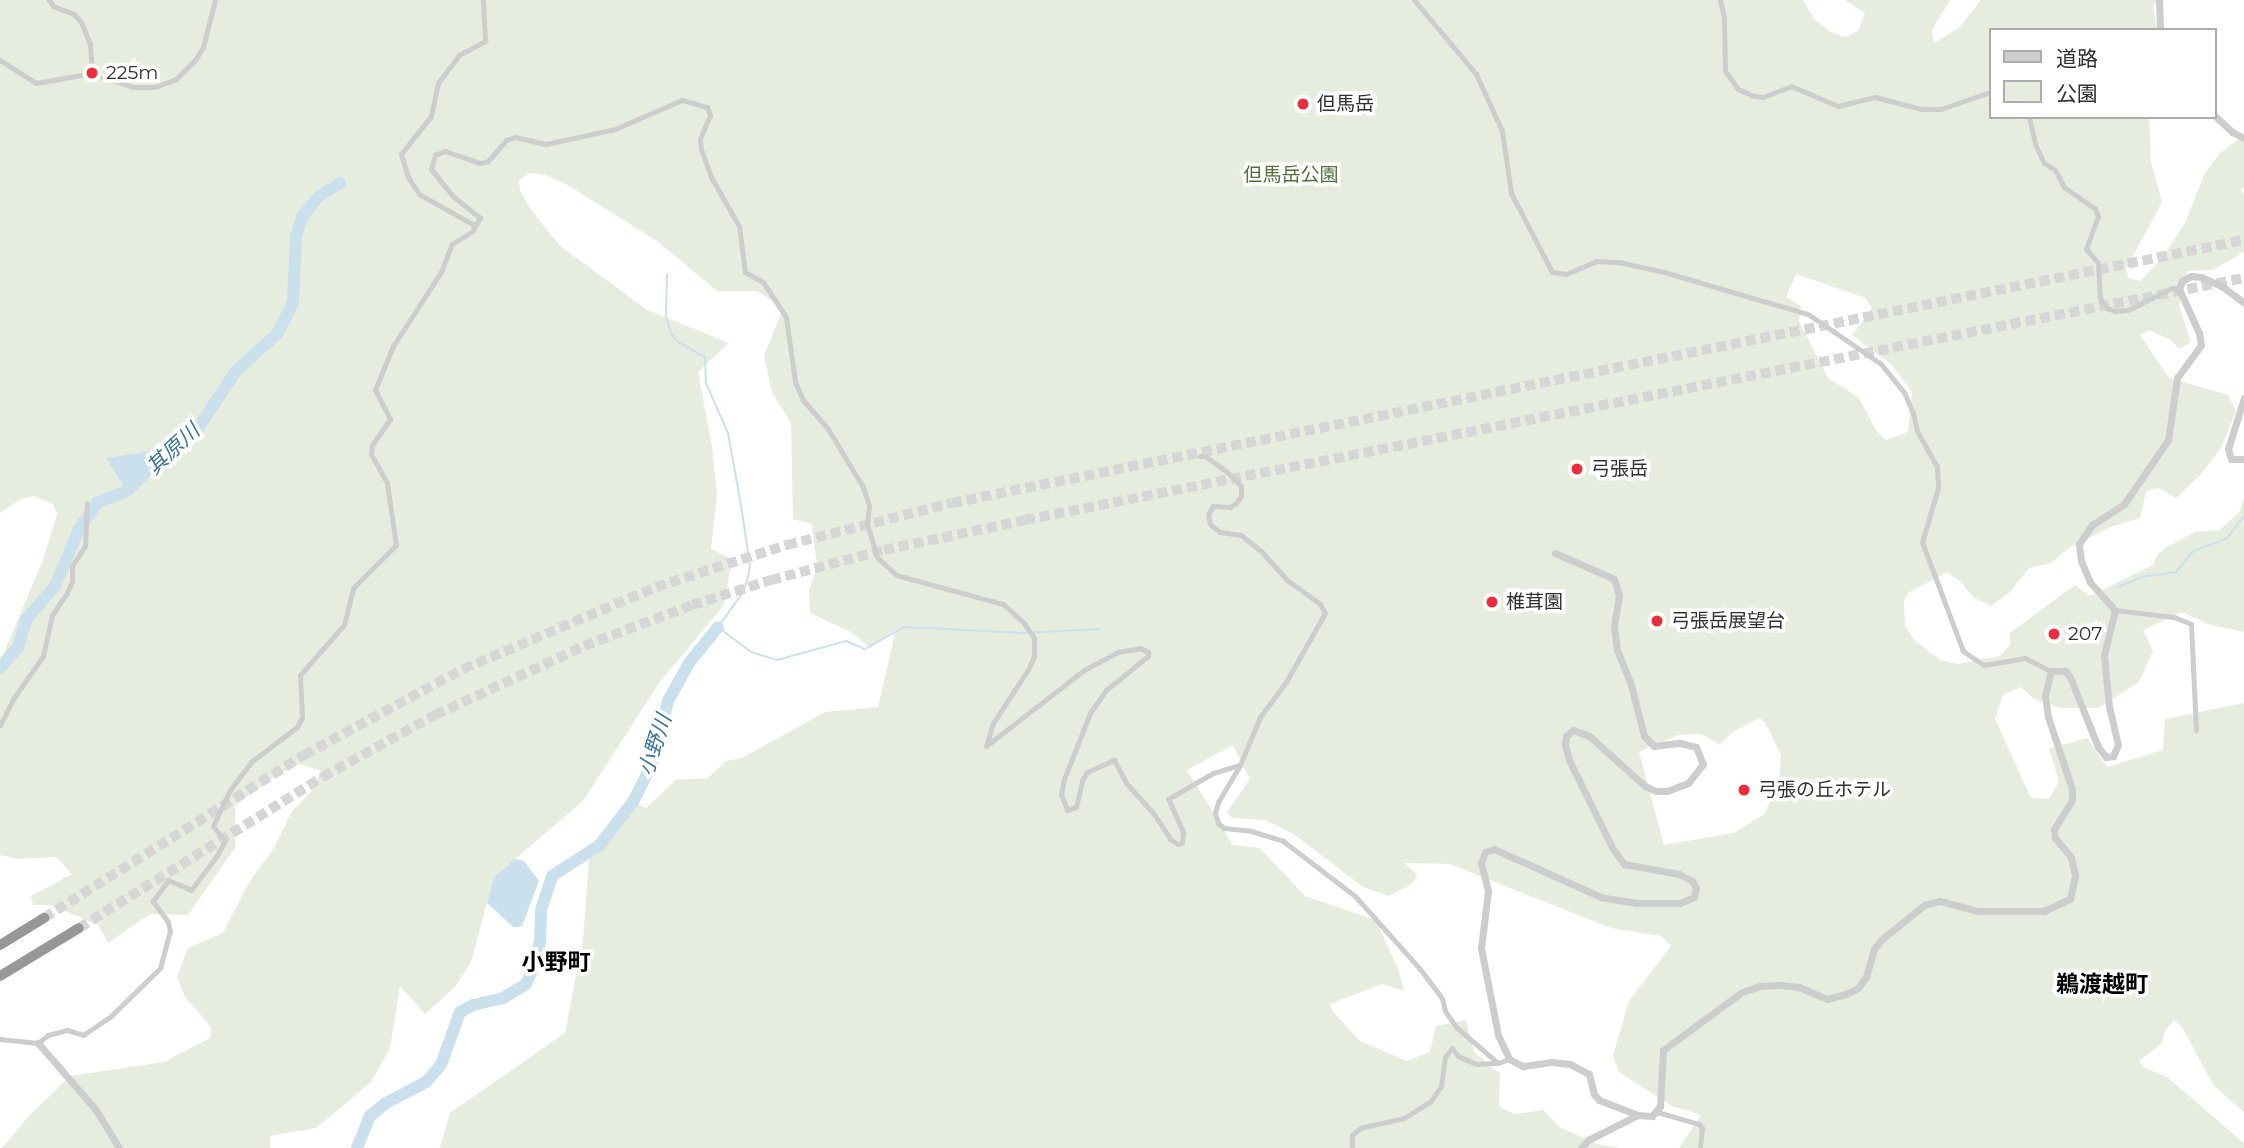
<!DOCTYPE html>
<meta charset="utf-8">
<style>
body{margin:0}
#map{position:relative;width:2244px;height:1148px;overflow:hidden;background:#fff;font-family:Montserrat,"Noto Sans JP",sans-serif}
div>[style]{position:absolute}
.green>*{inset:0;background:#e6edde}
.water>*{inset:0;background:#cae0ed}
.stream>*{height:2px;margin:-1px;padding:0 1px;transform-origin:1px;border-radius:1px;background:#cae0ed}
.river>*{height:12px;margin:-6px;padding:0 6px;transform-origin:6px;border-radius:6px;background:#cae0ed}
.motorway-tunnel>*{height:10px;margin-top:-5px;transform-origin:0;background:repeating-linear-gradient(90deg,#d6d6d6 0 10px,transparent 0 15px)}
.minor>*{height:5px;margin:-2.5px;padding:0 2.5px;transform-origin:2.5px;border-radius:2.5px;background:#cdcdcd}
.tertiary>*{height:7px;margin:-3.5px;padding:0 3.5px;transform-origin:3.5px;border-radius:3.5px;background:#cdcdcd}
.motorway>*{height:10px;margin:-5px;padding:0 5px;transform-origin:5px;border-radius:5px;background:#979797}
.dots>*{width:19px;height:19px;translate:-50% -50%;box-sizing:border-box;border:4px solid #fff;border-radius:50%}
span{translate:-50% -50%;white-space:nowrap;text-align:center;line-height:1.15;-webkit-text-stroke:7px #fff;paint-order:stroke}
.poi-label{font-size:19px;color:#303030}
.left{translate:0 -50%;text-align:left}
.park-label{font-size:19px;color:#546e3b}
.water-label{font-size:21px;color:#3b7395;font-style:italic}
.quarter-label{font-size:23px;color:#000;font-weight:700}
.legend{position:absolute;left:1989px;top:28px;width:228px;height:91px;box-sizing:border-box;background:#fff;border:2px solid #acacac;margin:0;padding:9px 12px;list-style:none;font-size:21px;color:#303030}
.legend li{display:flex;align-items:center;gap:14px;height:35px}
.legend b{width:35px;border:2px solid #acacac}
</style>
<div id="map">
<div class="green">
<i style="clip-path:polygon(evenodd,0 0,1803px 0,1814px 19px,1830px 32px,1845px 37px,1858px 31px,1865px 13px,1845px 0,1950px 0,1932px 30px,1934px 43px,1960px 27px,1981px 0,2157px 0,2153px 7px,2157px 30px,1990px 30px,1990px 117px,2149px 117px,2151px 162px,2162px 202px,2126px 269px,2129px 278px,2140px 281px,2163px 257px,2185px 223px,2205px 173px,2220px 153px,2244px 135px,2244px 187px,2241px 190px,2244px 195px,2244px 252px,2213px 270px,2187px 271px,2179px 306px,2191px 342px,2179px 349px,2171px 340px,2149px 330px,2140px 335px,2169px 378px,2228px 395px,2236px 411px,2221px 448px,2201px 474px,2176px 498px,2158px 488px,2146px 491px,2140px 518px,2110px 527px,2069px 548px,2051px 563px,2029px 568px,2010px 592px,1991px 606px,1973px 597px,1960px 581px,1947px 572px,1908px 593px,1904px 601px,1905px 626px,1915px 641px,1940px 660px,1958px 664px,2000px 656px,2010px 645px,2010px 633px,2075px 585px,2090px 596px,2153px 565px,2157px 555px,2167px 547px,2195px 532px,2220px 530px,2240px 511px,2244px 497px,2244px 632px,2211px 625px,2182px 612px,2143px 630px,2153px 651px,2139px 682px,2098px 708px,2061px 708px,2034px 699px,2021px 687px,2003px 695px,1995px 719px,2031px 798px,2049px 799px,2059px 781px,2049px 749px,2087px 738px,2107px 767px,2163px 750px,2165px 719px,2244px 703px,2244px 1112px,2214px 1086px,2182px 1027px,2174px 1020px,2166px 1029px,2161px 1044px,2139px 1061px,2143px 1067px,2167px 1077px,2244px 1143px,2244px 1148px,1679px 1148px,1701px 1115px,1672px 1106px,1619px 1072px,1613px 1056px,1629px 1001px,1671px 946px,1661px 936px,1611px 928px,1450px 864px,1404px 863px,1417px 875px,1412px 884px,1389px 896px,1363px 887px,1292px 833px,1265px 820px,1232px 818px,1227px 812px,1250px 779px,1233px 745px,1187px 770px,1233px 845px,1260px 848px,1305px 896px,1376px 920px,1399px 971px,1404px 991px,1382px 984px,1330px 1004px,1333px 1012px,1360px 1041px,1407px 1061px,1430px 1052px,1436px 1026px,1466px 1020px,1474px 1052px,1500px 1074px,1499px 1107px,1515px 1114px,1543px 1110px,1561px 1128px,1600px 1145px,1620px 1148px,440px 1148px,450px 1113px,565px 1033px,583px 939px,590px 847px,628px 799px,646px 808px,676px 780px,708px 778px,726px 761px,742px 758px,825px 712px,878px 707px,895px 634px,895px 630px,871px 648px,849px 631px,810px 613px,809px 591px,817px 567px,812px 524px,793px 519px,791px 423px,772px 392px,764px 356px,783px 308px,757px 291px,717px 291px,657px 241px,566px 184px,545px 175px,530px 173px,519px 180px,520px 190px,529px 207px,559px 245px,647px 310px,729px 343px,698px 372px,712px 446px,717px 495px,711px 549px,732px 559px,724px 605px,659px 683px,583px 801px,494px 877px,471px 962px,455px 987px,425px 1014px,400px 986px,390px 1048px,371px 1082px,316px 1128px,270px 1136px,270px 1148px,2px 1148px,27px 1118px,70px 1076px,164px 1062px,210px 1038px,211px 1027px,185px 997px,177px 977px,188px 948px,223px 933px,248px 884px,274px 848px,292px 811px,312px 791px,321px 771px,299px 764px,272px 778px,235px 806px,235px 848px,188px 915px,150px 914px,108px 943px,98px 925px,51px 905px,33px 905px,31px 896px,72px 874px,56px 857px,20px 859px,0 855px,0 662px,43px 560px,57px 514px,53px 504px,34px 496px,21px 499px,0 513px,0 0,1796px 274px,1866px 298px,1872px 309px,1852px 335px,1891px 364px,1912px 392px,1908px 432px,1886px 440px,1878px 433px,1858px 397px,1828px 378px,1799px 321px,1801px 306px,1786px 297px,1796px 274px,0 0,1759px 718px,1765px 722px,1781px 755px,1779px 784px,1764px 814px,1734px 833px,1664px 845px,1639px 752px,1678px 735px,1701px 734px,1720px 744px,1731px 733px,1759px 718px)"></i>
</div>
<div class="water">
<i style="clip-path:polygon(175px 439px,176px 443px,147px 475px,127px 491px,106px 458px,149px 451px)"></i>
<i style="clip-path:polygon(515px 859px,524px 861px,539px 881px,522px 926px,517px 927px,513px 927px,487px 903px,494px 877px)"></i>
</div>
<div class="stream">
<i style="left:667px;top:274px;width:42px;rotate:91.4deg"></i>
<i style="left:666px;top:316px;width:19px;rotate:74deg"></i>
<i style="left:671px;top:334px;width:12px;rotate:48deg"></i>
<i style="left:679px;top:343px;width:30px;rotate:28deg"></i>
<i style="left:705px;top:357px;width:26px;rotate:88deg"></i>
<i style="left:706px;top:383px;width:55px;rotate:66.3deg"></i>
<i style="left:728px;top:433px;width:73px;rotate:79.8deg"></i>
<i style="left:741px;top:505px;width:62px;rotate:81.6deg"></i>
<i style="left:750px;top:566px;width:11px;rotate:100deg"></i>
<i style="left:748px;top:577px;width:15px;rotate:106deg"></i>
<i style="left:744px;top:591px;width:44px;rotate:125.8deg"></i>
<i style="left:718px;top:627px;width:41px;rotate:37.1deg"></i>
<i style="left:751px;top:652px;width:27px;rotate:17deg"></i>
<i style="left:777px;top:660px;width:72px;rotate:-15.4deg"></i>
<i style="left:846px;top:641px;width:21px;rotate:23deg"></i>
<i style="left:865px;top:649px;width:45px;rotate:-29.4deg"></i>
<i style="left:904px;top:627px;width:120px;rotate:2.9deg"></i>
<i style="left:1024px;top:633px;width:76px;rotate:-3deg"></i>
<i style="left:2118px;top:587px;width:25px;rotate:-23deg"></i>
<i style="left:2141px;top:577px;width:35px;rotate:-8deg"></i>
<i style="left:2176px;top:572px;width:26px;rotate:-51deg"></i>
<i style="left:2192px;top:552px;width:38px;rotate:-22deg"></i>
<i style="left:2227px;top:538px;width:28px;rotate:-52deg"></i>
</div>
<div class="river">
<i style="left:0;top:668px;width:28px;rotate:-49deg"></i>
<i style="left:18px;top:647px;width:28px;rotate:-73deg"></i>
<i style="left:26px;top:620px;width:45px;rotate:-49.5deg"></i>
<i style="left:55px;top:586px;width:62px;rotate:-67.2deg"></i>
<i style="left:79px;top:529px;width:32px;rotate:-55deg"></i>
<i style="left:97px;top:503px;width:32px;rotate:-22deg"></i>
<i style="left:127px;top:491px;width:69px;rotate:-44.4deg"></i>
<i style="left:176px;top:443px;width:27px;rotate:-34deg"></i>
<i style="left:198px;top:428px;width:69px;rotate:-56.3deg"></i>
<i style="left:236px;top:371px;width:55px;rotate:-42.1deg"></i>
<i style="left:277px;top:334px;width:35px;rotate:-63deg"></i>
<i style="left:293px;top:303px;width:67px;rotate:-87.4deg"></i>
<i style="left:296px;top:236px;width:20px;rotate:-72deg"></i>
<i style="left:302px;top:217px;width:26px;rotate:-51deg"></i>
<i style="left:318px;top:197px;width:26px;rotate:-32deg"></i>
<i style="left:357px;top:1148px;width:35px;rotate:-68deg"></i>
<i style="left:370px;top:1116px;width:21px;rotate:-39deg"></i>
<i style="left:386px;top:1103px;width:45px;rotate:-27.7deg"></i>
<i style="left:426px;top:1082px;width:23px;rotate:-49deg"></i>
<i style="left:441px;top:1065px;width:56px;rotate:-70.3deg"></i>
<i style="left:460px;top:1012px;width:15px;rotate:-28deg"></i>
<i style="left:473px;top:1005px;width:31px;rotate:-13deg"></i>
<i style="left:503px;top:998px;width:27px;rotate:-31deg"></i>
<i style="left:526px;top:984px;width:22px;rotate:-66deg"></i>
<i style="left:535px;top:964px;width:24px;rotate:-78deg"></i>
<i style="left:540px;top:941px;width:31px;rotate:-88deg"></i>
<i style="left:541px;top:910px;width:36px;rotate:-72deg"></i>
<i style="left:552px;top:876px;width:57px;rotate:-32.9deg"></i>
<i style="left:600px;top:845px;width:56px;rotate:-52.9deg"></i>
<i style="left:634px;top:800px;width:42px;rotate:-63.4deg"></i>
<i style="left:653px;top:762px;width:63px;rotate:-76.2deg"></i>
<i style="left:668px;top:701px;width:43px;rotate:-61.1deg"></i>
<i style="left:689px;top:663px;width:46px;rotate:-51.1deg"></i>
</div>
<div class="motorway-tunnel">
<i style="left:44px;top:918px;width:307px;rotate:-32.1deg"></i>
<i style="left:304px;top:755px;width:181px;rotate:-28.4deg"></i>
<i style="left:463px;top:669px;width:210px;rotate:-23deg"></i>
<i style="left:656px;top:587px;width:138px;rotate:-17.8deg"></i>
<i style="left:787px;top:545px;width:170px;rotate:-14.3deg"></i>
<i style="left:952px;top:503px;width:1318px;rotate:-11.51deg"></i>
<i style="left:79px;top:928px;width:287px;rotate:-31.8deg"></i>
<i style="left:323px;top:777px;width:128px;rotate:-29deg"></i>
<i style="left:435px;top:715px;width:164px;rotate:-24.8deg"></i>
<i style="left:584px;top:646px;width:116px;rotate:-20.8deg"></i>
<i style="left:692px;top:605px;width:83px;rotate:-17.6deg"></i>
<i style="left:771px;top:580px;width:117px;rotate:-14.9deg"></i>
<i style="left:884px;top:550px;width:144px;rotate:-12deg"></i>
<i style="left:1025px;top:520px;width:1243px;rotate:-11.23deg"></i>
</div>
<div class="minor">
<i style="left:49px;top:0;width:7px;rotate:56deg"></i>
<i style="left:53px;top:6px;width:22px;rotate:21deg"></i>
<i style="left:74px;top:14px;width:11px;rotate:49deg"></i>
<i style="left:81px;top:22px;width:24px;rotate:68deg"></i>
<i style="left:90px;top:44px;width:29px;rotate:86deg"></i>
<i style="left:1414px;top:0;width:97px;rotate:50deg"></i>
<i style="left:1476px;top:74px;width:63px;rotate:65.5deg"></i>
<i style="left:1502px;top:131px;width:63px;rotate:81.7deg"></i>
<i style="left:1511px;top:193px;width:89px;rotate:62.6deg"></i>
<i style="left:1552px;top:272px;width:14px;rotate:8deg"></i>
<i style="left:1566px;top:274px;width:33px;rotate:-23deg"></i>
<i style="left:1596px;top:261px;width:22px;rotate:3deg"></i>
<i style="left:1618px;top:262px;width:47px;rotate:12.3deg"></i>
<i style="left:1664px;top:272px;width:150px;rotate:16.3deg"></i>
<i style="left:1808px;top:314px;width:88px;rotate:34.4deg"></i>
<i style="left:1881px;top:364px;width:36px;rotate:51deg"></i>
<i style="left:1904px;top:392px;width:23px;rotate:67deg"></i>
<i style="left:1913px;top:413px;width:18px;rotate:77deg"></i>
<i style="left:1917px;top:431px;width:41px;rotate:60.9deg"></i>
<i style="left:1937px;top:467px;width:21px;rotate:87deg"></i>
<i style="left:1938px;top:488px;width:56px;rotate:106.5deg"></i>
<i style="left:1922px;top:542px;width:116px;rotate:69.4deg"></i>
<i style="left:1963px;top:651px;width:25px;rotate:34deg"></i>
<i style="left:1984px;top:665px;width:42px;rotate:-9.7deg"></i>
<i style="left:2025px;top:658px;width:29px;rotate:27deg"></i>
<i style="left:1720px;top:0;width:17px;rotate:77deg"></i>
<i style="left:1724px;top:17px;width:54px;rotate:88.9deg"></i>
<i style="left:1725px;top:71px;width:22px;rotate:54deg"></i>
<i style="left:1738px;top:89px;width:17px;rotate:24deg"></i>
<i style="left:1754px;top:96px;width:9px;rotate:6deg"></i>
<i style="left:1763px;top:97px;width:30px;rotate:-21deg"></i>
<i style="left:1791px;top:86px;width:51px;rotate:23.1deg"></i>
<i style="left:1838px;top:106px;width:38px;rotate:-14deg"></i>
<i style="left:1875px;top:97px;width:48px;rotate:14.6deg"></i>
<i style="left:1921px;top:109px;width:20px"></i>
<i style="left:1941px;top:109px;width:52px;rotate:-19.1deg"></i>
<i style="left:0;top:60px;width:43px;rotate:32.6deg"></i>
<i style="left:36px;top:83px;width:57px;rotate:-10.1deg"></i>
<i style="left:92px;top:73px;width:43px;rotate:18.9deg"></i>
<i style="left:133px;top:87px;width:22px"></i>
<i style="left:155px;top:87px;width:22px;rotate:-21deg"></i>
<i style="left:176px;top:79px;width:27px;rotate:-45deg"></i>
<i style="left:195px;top:60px;width:15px;rotate:-58deg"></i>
<i style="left:203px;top:47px;width:49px;rotate:-75.7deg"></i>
<i style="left:2029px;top:117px;width:28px;rotate:77deg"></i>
<i style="left:2035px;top:144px;width:21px;rotate:65deg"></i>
<i style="left:2044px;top:163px;width:13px;rotate:32deg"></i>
<i style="left:2055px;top:170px;width:19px;rotate:62deg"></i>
<i style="left:2064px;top:187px;width:38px;rotate:35deg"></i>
<i style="left:2095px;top:209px;width:8px;rotate:67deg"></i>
<i style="left:2098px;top:216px;width:35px;rotate:110deg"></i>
<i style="left:2086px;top:249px;width:18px;rotate:49deg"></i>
<i style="left:2098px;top:263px;width:35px;rotate:87deg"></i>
<i style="left:2100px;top:298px;width:12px;rotate:55deg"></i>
<i style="left:2107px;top:308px;width:9px;rotate:21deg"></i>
<i style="left:2115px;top:311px;width:13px;rotate:-4deg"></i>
<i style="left:2128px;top:310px;width:49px;rotate:-26.6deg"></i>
<i style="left:2172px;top:288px;width:7px;rotate:8deg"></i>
<i style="left:474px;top:228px;width:12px;rotate:-59deg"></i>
<i style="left:480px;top:218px;width:36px;rotate:-141deg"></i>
<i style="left:452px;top:195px;width:33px;rotate:-129deg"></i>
<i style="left:431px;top:169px;width:15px;rotate:-74deg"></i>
<i style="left:435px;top:155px;width:11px;rotate:-22deg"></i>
<i style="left:445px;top:151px;width:37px;rotate:19deg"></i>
<i style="left:480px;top:163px;width:8px;rotate:-14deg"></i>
<i style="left:488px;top:161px;width:28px;rotate:-49deg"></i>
<i style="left:506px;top:140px;width:9px;rotate:-18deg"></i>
<i style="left:515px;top:137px;width:32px;rotate:13deg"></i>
<i style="left:546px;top:144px;width:71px;rotate:-12.3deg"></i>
<i style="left:615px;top:129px;width:73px;rotate:-23.4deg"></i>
<i style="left:682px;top:100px;width:26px;rotate:16deg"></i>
<i style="left:707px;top:107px;width:9px;rotate:69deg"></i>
<i style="left:710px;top:115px;width:26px;rotate:113deg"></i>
<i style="left:700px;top:139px;width:10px;rotate:84deg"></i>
<i style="left:701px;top:149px;width:30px;rotate:70deg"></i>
<i style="left:711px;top:177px;width:56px;rotate:60.3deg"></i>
<i style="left:739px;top:226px;width:46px;rotate:82.6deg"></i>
<i style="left:745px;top:272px;width:21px;rotate:29deg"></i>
<i style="left:763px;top:282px;width:42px;rotate:56.7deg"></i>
<i style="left:786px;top:317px;width:66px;rotate:82.1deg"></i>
<i style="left:795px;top:382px;width:20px;rotate:66deg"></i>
<i style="left:803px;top:400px;width:38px;rotate:49deg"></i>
<i style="left:828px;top:429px;width:68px;rotate:58.9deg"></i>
<i style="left:863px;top:487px;width:20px;rotate:72deg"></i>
<i style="left:869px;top:506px;width:18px;rotate:96deg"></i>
<i style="left:867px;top:524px;width:34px;rotate:73deg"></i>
<i style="left:877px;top:557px;width:26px;rotate:43deg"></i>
<i style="left:896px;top:575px;width:111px;rotate:15.2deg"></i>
<i style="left:1003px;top:604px;width:28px;rotate:42deg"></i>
<i style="left:1024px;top:623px;width:18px;rotate:56deg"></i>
<i style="left:1034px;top:638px;width:18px;rotate:90deg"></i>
<i style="left:1034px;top:656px;width:13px;rotate:113deg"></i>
<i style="left:1029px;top:668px;width:66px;rotate:123.2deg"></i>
<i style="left:993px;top:723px;width:24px;rotate:107deg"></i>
<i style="left:1200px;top:456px;width:5px"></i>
<i style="left:1205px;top:456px;width:26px;rotate:36deg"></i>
<i style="left:1226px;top:471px;width:21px;rotate:45deg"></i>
<i style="left:1241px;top:486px;width:10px;rotate:90deg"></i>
<i style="left:1241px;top:496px;width:9px;rotate:126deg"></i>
<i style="left:1236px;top:503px;width:7px;rotate:146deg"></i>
<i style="left:1230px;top:507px;width:17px;rotate:-177deg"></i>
<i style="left:1213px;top:506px;width:10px;rotate:119deg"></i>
<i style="left:1208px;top:515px;width:9px;rotate:77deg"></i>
<i style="left:1210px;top:524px;width:13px;rotate:39deg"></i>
<i style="left:1220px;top:532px;width:21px;rotate:8deg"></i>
<i style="left:1241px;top:535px;width:26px;rotate:39deg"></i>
<i style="left:1261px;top:551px;width:39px;rotate:48deg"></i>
<i style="left:1287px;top:580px;width:41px;rotate:36deg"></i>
<i style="left:1320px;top:604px;width:10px;rotate:61deg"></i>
<i style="left:1325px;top:613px;width:79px;rotate:119.5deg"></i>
<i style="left:1286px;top:682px;width:44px;rotate:126.6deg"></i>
<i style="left:1260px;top:717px;width:52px;rotate:112.6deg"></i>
<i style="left:1240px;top:765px;width:43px;rotate:120.7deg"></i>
<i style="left:1218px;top:802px;width:11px;rotate:105deg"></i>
<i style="left:1215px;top:813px;width:10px;rotate:73deg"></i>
<i style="left:1218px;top:823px;width:8px;rotate:40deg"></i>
<i style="left:1224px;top:828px;width:27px;rotate:6deg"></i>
<i style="left:1251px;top:831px;width:34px;rotate:17deg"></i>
<i style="left:1283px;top:841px;width:91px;rotate:37.4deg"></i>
<i style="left:1355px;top:896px;width:98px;rotate:48.3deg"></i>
<i style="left:1420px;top:969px;width:36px;rotate:53deg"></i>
<i style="left:1442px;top:998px;width:13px;rotate:77deg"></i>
<i style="left:1445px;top:1011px;width:19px;rotate:55deg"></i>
<i style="left:1456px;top:1027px;width:55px;rotate:40.6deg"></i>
<i style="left:2115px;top:610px;width:59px;rotate:6.8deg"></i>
<i style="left:2174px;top:617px;width:18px;rotate:22deg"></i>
<i style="left:2191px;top:624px;width:106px;rotate:87.3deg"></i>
<i style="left:0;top:725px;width:29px;rotate:-63deg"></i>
<i style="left:13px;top:699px;width:52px;rotate:-55.1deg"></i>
<i style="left:43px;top:656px;width:42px;rotate:-77.6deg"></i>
<i style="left:52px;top:615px;width:27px;rotate:-56deg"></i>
<i style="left:67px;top:593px;width:13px;rotate:-67deg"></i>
<i style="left:72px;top:581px;width:15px;rotate:-90deg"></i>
<i style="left:72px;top:566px;width:24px;rotate:-57deg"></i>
<i style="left:85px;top:546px;width:43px;rotate:-87.3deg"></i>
<i style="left:986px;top:746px;width:124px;rotate:-37.8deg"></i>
<i style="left:1084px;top:670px;width:38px;rotate:-28deg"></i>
<i style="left:1118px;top:652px;width:22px;rotate:-10deg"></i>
<i style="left:1140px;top:648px;width:9px;rotate:27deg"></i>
<i style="left:1148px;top:652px;width:4px;rotate:90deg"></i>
<i style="left:1148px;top:656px;width:54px;rotate:141deg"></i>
<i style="left:1106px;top:690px;width:28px;rotate:125deg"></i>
<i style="left:1090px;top:713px;width:71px;rotate:111.5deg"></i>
<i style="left:1064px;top:779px;width:15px;rotate:101deg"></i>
<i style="left:1061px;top:794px;width:17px;rotate:69deg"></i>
<i style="left:1067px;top:810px;width:9px;rotate:-18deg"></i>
<i style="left:1076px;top:807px;width:28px;rotate:-77deg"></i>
<i style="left:1082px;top:780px;width:9px;rotate:-58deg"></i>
<i style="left:1087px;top:772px;width:30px;rotate:-24deg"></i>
<i style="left:1114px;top:760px;width:27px;rotate:62deg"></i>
<i style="left:1127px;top:784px;width:40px;rotate:48deg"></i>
<i style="left:1154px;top:814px;width:30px;rotate:57deg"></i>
<i style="left:1170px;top:839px;width:9px;rotate:32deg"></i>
<i style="left:1178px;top:844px;width:4px;rotate:-14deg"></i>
<i style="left:1182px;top:843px;width:11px;rotate:-85deg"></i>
<i style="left:1183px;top:832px;width:36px;rotate:-114deg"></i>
<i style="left:1168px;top:799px;width:52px;rotate:-30deg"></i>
<i style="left:1213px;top:773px;width:28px;rotate:-17deg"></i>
<i style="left:0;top:1039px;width:38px;rotate:6deg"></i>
<i style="left:38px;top:1043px;width:13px;rotate:-39deg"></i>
<i style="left:48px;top:1035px;width:20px;rotate:-15deg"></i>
<i style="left:67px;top:1030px;width:17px;rotate:17deg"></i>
<i style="left:83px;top:1035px;width:34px;rotate:-34deg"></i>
<i style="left:111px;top:1016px;width:69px;rotate:-44.4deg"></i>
<i style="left:160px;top:968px;width:38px;rotate:-75deg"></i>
<i style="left:170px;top:931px;width:9px;rotate:-103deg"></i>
<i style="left:168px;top:922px;width:26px;rotate:-126deg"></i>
<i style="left:153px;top:901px;width:26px;rotate:-54deg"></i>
<i style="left:168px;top:880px;width:25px;rotate:23deg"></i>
<i style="left:191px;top:890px;width:41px;rotate:-52.9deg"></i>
<i style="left:216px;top:857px;width:18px;rotate:-61deg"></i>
<i style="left:225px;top:841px;width:19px;rotate:-129deg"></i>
<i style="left:213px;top:826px;width:40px;rotate:-65deg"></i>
<i style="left:230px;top:790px;width:36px;rotate:-53deg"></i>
<i style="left:252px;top:761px;width:56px;rotate:-37.1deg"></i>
<i style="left:297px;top:727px;width:11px;rotate:-63deg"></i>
<i style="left:302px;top:717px;width:42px;rotate:-92.7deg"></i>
<i style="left:300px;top:675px;width:67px;rotate:-48.7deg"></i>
<i style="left:344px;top:625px;width:38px;rotate:-76deg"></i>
<i style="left:353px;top:588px;width:61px;rotate:-45deg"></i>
<i style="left:396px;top:545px;width:63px;rotate:-98.3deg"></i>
<i style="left:387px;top:483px;width:33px;rotate:-119deg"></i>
<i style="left:371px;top:454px;width:9px;rotate:-84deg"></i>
<i style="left:372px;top:445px;width:32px;rotate:-55deg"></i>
<i style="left:390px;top:419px;width:33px;rotate:-117deg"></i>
<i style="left:375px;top:390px;width:48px;rotate:-67.8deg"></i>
<i style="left:393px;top:346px;width:88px;rotate:-57deg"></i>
<i style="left:441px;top:272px;width:30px;rotate:-69deg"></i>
<i style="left:452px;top:244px;width:25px;rotate:-32deg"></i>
<i style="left:473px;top:231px;width:6px;rotate:-81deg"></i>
<i style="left:474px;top:225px;width:63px;rotate:-150.6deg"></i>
<i style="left:419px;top:194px;width:20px;rotate:-123deg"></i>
<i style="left:408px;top:177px;width:24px;rotate:-107deg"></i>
<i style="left:401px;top:154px;width:48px;rotate:-51.7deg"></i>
<i style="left:431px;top:116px;width:34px;rotate:-78deg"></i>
<i style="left:438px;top:83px;width:35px;rotate:-53deg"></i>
<i style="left:459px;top:55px;width:30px;rotate:-28deg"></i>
<i style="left:485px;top:41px;width:41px;rotate:-92.8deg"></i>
<i style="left:1657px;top:1112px;width:44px;rotate:15.9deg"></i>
<i style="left:1699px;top:1124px;width:5px;rotate:53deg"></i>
<i style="left:1702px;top:1128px;width:20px;rotate:96deg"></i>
<i style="left:1352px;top:1148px;width:13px;rotate:-90deg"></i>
<i style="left:1352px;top:1135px;width:11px;rotate:-41deg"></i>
<i style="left:1360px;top:1128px;width:45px;rotate:-12.8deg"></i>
<i style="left:1404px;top:1118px;width:31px;rotate:-32deg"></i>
<i style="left:1430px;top:1102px;width:19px;rotate:-55deg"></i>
<i style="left:1441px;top:1086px;width:29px;rotate:-82deg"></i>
<i style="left:1445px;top:1057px;width:11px;rotate:-52deg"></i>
<i style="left:1452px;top:1048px;width:10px;rotate:53deg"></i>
<i style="left:1458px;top:1056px;width:20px;rotate:24deg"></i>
<i style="left:1476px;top:1064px;width:22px;rotate:-3deg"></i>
<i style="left:1498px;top:1063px;width:12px;rotate:-20deg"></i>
</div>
<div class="tertiary">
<i style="left:2159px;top:0;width:30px;rotate:88deg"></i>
<i style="left:2214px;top:115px;width:25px;rotate:43deg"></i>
<i style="left:2232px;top:132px;width:13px;rotate:27deg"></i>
<i style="left:2244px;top:398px;width:53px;rotate:107.4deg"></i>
<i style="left:2228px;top:449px;width:10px;rotate:73deg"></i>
<i style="left:2231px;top:459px;width:13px"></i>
<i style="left:1555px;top:553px;width:64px;rotate:23.8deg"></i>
<i style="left:1614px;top:579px;width:17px;rotate:73deg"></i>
<i style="left:1619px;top:595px;width:31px;rotate:99deg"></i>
<i style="left:1614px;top:626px;width:24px;rotate:83deg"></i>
<i style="left:1617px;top:650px;width:38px;rotate:68deg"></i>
<i style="left:1631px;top:685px;width:53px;rotate:75.7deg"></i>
<i style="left:1644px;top:736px;width:14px;rotate:45deg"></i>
<i style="left:1654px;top:746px;width:26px;rotate:-7deg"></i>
<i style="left:1680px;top:743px;width:16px;rotate:14deg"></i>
<i style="left:1696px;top:747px;width:18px;rotate:68deg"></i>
<i style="left:1703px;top:764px;width:24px;rotate:128deg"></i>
<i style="left:1688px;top:783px;width:22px;rotate:159deg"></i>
<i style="left:1667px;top:791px;width:11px;rotate:180deg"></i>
<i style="left:1656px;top:791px;width:12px;rotate:-156deg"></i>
<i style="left:1645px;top:786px;width:75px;rotate:-138.2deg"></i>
<i style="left:1589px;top:736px;width:17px;rotate:-159deg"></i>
<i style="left:1573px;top:730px;width:9px;rotate:139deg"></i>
<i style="left:1566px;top:736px;width:9px;rotate:96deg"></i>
<i style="left:1565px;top:745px;width:16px;rotate:75deg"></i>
<i style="left:1569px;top:760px;width:99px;rotate:63.7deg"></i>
<i style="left:1613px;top:849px;width:19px;rotate:54deg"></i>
<i style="left:1624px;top:864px;width:56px;rotate:10.3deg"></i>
<i style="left:1679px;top:874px;width:15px;rotate:28deg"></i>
<i style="left:1692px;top:881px;width:8px;rotate:60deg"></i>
<i style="left:1696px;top:888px;width:9px;rotate:103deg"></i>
<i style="left:1694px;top:897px;width:15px;rotate:157deg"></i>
<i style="left:1680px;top:903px;width:43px;rotate:180deg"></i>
<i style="left:1637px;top:903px;width:36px;rotate:-171deg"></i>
<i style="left:1601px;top:897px;width:117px;rotate:-155.8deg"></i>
<i style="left:1494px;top:849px;width:9px;rotate:162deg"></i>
<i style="left:1485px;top:852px;width:12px;rotate:110deg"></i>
<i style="left:1481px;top:863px;width:29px;rotate:76deg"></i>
<i style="left:1488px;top:891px;width:57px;rotate:97deg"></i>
<i style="left:1481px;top:948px;width:89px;rotate:78.9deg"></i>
<i style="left:1498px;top:1035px;width:26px;rotate:65deg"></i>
<i style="left:1509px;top:1059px;width:16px;rotate:27deg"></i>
<i style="left:1523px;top:1066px;width:28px;rotate:-8deg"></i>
<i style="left:1551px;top:1062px;width:19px;rotate:6deg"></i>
<i style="left:1570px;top:1064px;width:21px;rotate:28deg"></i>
<i style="left:1589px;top:1074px;width:21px;rotate:76deg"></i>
<i style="left:1594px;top:1094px;width:8px;rotate:50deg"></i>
<i style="left:1599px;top:1100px;width:42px;rotate:21deg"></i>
<i style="left:1638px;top:1115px;width:14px;rotate:4deg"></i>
<i style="left:1652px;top:1116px;width:13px;rotate:-51deg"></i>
<i style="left:1660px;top:1106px;width:56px;rotate:-86.9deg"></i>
<i style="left:1663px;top:1050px;width:98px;rotate:-36.3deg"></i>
<i style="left:1742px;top:992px;width:19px;rotate:-18deg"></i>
<i style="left:1760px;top:986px;width:19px;rotate:-3deg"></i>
<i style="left:1779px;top:985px;width:20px;rotate:6deg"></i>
<i style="left:1799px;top:987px;width:30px;rotate:23deg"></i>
<i style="left:1827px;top:999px;width:20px;rotate:-15deg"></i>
<i style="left:1846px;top:994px;width:13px;rotate:-27deg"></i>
<i style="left:1858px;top:988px;width:14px;rotate:-54deg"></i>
<i style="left:1866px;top:977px;width:29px;rotate:-74deg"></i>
<i style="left:1874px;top:949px;width:11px;rotate:-52deg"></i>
<i style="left:1881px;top:940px;width:55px;rotate:-39.1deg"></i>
<i style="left:1924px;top:905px;width:16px;rotate:-14deg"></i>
<i style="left:1940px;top:901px;width:39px;rotate:15deg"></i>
<i style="left:1978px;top:911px;width:66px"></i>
<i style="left:2044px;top:911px;width:29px;rotate:-25deg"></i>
<i style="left:2070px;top:899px;width:25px;rotate:-78deg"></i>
<i style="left:2075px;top:875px;width:18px;rotate:-103deg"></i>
<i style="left:2071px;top:857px;width:25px;rotate:-130deg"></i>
<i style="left:2055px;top:838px;width:9px;rotate:-96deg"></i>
<i style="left:2054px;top:829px;width:34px;rotate:-58deg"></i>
<i style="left:2072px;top:800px;width:11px;rotate:-90deg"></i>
<i style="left:2072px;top:789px;width:76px;rotate:-108.4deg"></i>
<i style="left:2048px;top:717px;width:22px;rotate:-98deg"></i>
<i style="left:2045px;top:695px;width:25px;rotate:-76deg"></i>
<i style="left:2051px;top:671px;width:14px"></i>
<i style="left:2065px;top:671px;width:8px;rotate:50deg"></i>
<i style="left:2070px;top:677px;width:75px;rotate:68.2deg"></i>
<i style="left:2098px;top:747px;width:13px;rotate:51deg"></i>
<i style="left:2106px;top:757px;width:7px;rotate:-8deg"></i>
<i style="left:2113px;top:756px;width:12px;rotate:-66deg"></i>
<i style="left:2118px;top:745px;width:39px;rotate:-103deg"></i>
<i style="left:2109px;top:707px;width:52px;rotate:-95.5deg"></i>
<i style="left:2104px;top:655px;width:46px;rotate:-76.3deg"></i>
<i style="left:2115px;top:610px;width:38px;rotate:-132deg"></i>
<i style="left:2090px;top:582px;width:23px;rotate:-113deg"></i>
<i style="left:2081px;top:561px;width:17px;rotate:-97deg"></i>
<i style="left:2079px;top:544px;width:23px;rotate:-56deg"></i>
<i style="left:2092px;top:525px;width:38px;rotate:-33deg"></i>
<i style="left:2124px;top:504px;width:78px;rotate:-55.5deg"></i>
<i style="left:2168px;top:440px;width:63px;rotate:-81.7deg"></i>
<i style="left:2177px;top:378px;width:41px;rotate:-54deg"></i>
<i style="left:2201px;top:345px;width:12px;rotate:-99deg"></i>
<i style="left:2199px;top:333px;width:48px;rotate:-114.4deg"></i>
<i style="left:2179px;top:289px;width:9px;rotate:-69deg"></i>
<i style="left:2182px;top:281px;width:10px;rotate:-29deg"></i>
<i style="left:2191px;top:276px;width:10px;rotate:6deg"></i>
<i style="left:2201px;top:277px;width:24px;rotate:24deg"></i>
<i style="left:2223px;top:287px;width:26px;rotate:37deg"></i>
<i style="left:38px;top:1043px;width:89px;rotate:49.1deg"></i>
<i style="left:96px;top:1110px;width:44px;rotate:58.8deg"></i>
<i style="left:1581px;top:1148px;width:11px;rotate:-49deg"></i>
<i style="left:1588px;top:1140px;width:56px;rotate:-26.6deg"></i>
</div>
<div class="motorway">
<i style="left:0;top:945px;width:52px;rotate:-31.5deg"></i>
<i style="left:0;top:976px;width:92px;rotate:-31.3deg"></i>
</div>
<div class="dots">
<i style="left:92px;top:73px;background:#eb2e3e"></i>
<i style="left:1303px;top:104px;background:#eb2e3e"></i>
<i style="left:1577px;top:469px;background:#eb2e3e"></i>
<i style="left:1492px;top:602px;background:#eb2e3e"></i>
<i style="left:1657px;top:621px;background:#eb2e3e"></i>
<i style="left:2054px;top:634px;background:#eb2e3e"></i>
<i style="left:1744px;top:790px;background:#eb2e3e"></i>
</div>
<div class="poi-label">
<span class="left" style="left:106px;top:73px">225m</span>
<span class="left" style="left:1317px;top:104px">但馬岳</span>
<span class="left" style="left:1591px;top:469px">弓張岳</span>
<span class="left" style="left:1506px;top:602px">椎茸園</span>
<span class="left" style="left:1671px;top:621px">弓張岳展望台</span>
<span class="left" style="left:2068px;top:634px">207</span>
<span class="left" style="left:1758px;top:790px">弓張の丘ホテル</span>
</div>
<div class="park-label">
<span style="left:1291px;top:175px">但馬岳公園</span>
</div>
<div class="water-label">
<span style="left:173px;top:449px;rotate:-43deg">其原川</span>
<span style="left:655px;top:745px;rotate:-72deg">小野川</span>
</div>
<div class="quarter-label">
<span style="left:556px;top:962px">小野町</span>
<span style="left:2102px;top:984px">鵜渡越町</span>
</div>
<ul class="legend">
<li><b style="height:9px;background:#cdcdcd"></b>道路</li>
<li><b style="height:19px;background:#e6edde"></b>公園</li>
</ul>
</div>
